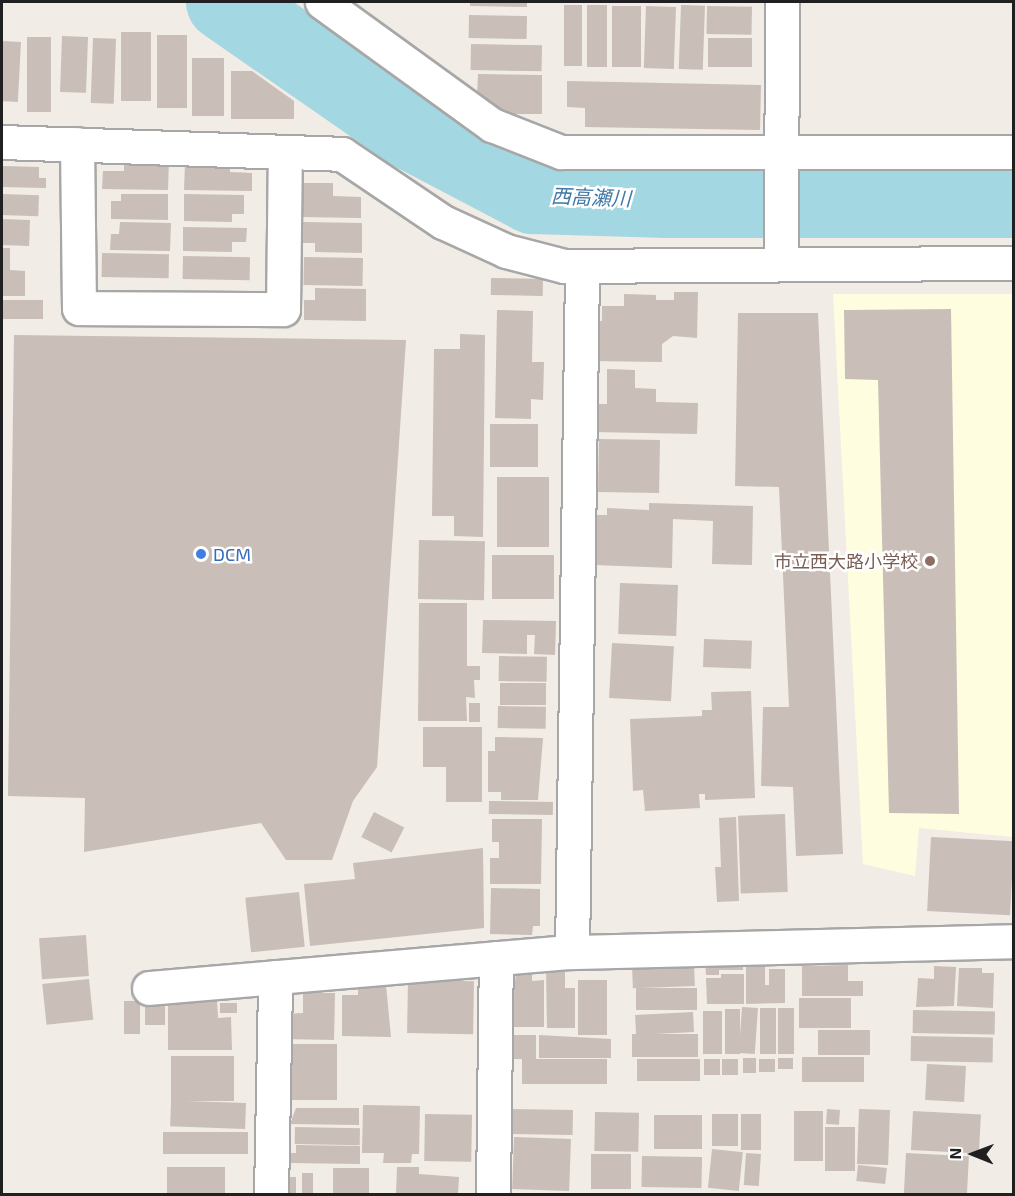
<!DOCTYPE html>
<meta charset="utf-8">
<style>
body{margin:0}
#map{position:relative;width:1015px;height:1196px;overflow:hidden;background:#f1ece5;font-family:"Exo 2","Noto Sans JP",sans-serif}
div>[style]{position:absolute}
.education>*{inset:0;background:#fffde0}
.river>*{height:78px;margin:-39px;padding:0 39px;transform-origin:39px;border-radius:39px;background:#a3d7e1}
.building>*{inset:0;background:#c9beb8;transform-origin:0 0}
.roads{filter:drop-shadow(2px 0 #a7a7a7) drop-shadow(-2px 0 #a7a7a7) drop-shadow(0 2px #a7a7a7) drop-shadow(0 -2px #a7a7a7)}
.minor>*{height:33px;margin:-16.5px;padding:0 16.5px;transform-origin:16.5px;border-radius:16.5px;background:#fff}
.dots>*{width:16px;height:16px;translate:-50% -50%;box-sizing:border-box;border:3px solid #fff;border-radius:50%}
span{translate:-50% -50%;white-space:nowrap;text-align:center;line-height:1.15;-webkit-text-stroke:5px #fff;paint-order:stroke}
.shop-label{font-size:18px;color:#366cbe}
.left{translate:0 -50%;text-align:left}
.education-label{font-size:18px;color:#785e54}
.right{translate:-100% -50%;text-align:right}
.water-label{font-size:20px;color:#4079a6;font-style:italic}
.frame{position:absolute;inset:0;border:3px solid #202020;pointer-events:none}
.north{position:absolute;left:943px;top:1124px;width:60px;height:60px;-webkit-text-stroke:4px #fff;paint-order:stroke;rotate:271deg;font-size:16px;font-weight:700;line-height:24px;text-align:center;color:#202020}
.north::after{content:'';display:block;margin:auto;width:21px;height:27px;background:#202020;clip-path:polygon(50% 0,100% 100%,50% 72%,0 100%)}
</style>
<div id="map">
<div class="education">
<i style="clip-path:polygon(833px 294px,1013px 294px,1013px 837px,919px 828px,915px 876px,863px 864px)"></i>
</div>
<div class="river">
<i style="left:225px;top:2px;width:226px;rotate:34.7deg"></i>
<i style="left:411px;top:131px;width:138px;rotate:27.7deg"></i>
<i style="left:533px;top:195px;width:135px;rotate:1.7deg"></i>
<i style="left:668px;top:199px;width:346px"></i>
</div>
<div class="building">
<i style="clip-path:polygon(470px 2px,527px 2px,527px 7px,470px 6px)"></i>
<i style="left:564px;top:5px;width:18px;height:61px"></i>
<i style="left:587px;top:5px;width:20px;height:62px"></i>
<i style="left:681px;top:5px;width:24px;height:64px;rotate:2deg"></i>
<i style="left:612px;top:6px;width:29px;height:61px"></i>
<i style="left:646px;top:6px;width:30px;height:62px;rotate:2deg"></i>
<i style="left:707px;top:6px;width:45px;height:28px;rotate:1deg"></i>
<i style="left:469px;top:15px;width:58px;height:23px;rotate:1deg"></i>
<i style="left:121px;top:32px;width:30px;height:69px"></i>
<i style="left:157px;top:35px;width:30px;height:73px"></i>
<i style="left:62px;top:36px;width:26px;height:56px;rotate:2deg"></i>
<i style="left:27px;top:37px;width:24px;height:75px"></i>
<i style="left:93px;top:38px;width:23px;height:65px;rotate:2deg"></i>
<i style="left:708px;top:38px;width:44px;height:29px"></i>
<i style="left:2px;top:41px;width:19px;height:60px;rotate:3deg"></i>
<i style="left:471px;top:44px;width:71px;height:26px;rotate:1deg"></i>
<i style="left:192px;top:58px;width:32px;height:58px"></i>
<i style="clip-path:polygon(231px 71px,252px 71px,294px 101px,294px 119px,231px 119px)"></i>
<i style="clip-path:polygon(478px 74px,542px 75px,542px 114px,503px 114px,477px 96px)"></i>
<i style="clip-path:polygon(567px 81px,761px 85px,760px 130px,585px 127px,585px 108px,567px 107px)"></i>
<i style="clip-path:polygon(124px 159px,169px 160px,168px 190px,102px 189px,103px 171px,124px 171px)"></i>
<i style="clip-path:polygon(185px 163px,230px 164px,230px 172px,252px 173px,252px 191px,184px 190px)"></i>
<i style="clip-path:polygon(2px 166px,39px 167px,39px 178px,46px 178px,46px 188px,2px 187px)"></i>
<i style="clip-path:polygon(303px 183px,333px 183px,333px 196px,361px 197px,361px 218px,302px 217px)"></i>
<i style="left:2px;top:194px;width:37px;height:21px;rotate:2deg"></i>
<i style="clip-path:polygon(121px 194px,168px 194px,168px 220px,111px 219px,111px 201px,121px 201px)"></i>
<i style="clip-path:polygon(184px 194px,244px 195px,244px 214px,232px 214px,232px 222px,184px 221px)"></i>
<i style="left:2px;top:219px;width:28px;height:26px;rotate:2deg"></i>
<i style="clip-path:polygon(120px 222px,171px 223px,170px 251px,110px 250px,111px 234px,119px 234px)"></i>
<i style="clip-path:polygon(303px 222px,362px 223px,362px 253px,315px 252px,315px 243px,302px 243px)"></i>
<i style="clip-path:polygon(183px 227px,247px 228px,246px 242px,232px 242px,232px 252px,183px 251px)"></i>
<i style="clip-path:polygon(2px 248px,10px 248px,10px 270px,25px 271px,25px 296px,2px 296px)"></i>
<i style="left:102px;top:253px;width:67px;height:24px;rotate:1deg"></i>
<i style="left:183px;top:256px;width:67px;height:23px;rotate:1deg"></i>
<i style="left:304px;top:257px;width:59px;height:28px;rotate:1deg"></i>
<i style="left:491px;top:278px;width:52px;height:17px;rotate:1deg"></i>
<i style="clip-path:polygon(315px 288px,366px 289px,366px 321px,304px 320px,304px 300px,315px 300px)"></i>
<i style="clip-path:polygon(674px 292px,698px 292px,697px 338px,673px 336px,662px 344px,662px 362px,592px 361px,593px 321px,602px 321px,602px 306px,624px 306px,624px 294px,656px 295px,656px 300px,674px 300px)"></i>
<i style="left:2px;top:300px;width:41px;height:19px"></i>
<i style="clip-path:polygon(951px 309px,959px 814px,889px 813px,878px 380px,845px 379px,844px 310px)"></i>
<i style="clip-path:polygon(497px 310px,533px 311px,532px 362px,544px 362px,543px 400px,531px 399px,531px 419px,495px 418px)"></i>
<i style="clip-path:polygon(738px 313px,818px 313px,843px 854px,796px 856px,793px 787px,761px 786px,763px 707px,789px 707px,779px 487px,735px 486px)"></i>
<i style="clip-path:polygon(460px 334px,485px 335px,483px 537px,454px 536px,454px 516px,432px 516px,434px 349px,460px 349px)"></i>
<i style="clip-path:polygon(14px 335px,406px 340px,377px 767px,353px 801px,332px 860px,286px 860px,261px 823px,84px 852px,85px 798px,8px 796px)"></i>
<i style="clip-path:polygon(607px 369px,635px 370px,635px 388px,656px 389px,656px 402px,698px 403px,697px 434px,592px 432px,592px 404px,607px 404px)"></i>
<i style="left:490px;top:424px;width:48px;height:43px"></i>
<i style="left:599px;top:439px;width:61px;height:53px;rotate:1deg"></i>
<i style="left:497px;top:477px;width:52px;height:70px"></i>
<i style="clip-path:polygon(649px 503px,753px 506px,752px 565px,712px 564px,713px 521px,673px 519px,672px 568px,594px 565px,595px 515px,607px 515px,607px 508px,649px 510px)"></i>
<i style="left:419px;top:540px;width:66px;height:59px;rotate:1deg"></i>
<i style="left:492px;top:555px;width:62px;height:44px"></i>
<i style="left:620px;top:583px;width:58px;height:51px;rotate:2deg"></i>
<i style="clip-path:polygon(419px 603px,467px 603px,467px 666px,480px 666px,480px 680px,474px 680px,475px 698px,466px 697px,467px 721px,418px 721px)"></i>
<i style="clip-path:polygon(483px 620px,556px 621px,555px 655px,534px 654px,535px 635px,527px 635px,527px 654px,482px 653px)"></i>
<i style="left:704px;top:639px;width:48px;height:28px;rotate:2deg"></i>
<i style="left:612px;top:643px;width:62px;height:55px;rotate:3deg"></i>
<i style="left:499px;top:656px;width:48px;height:25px;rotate:1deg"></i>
<i style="left:500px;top:683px;width:46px;height:22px"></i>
<i style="clip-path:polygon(751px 691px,755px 798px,705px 800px,705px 794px,699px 794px,700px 808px,645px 811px,643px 790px,633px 791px,630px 719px,702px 716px,702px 710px,712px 710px,711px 692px)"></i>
<i style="left:469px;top:703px;width:11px;height:19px"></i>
<i style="left:498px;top:706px;width:48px;height:22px;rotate:1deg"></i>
<i style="clip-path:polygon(423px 727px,482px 727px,482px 802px,446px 802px,446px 767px,423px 767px)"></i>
<i style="clip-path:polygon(495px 737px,543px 738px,538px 800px,501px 800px,501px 792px,488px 792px,488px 751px,495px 751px)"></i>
<i style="left:489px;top:801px;width:64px;height:13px;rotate:1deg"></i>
<i style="left:374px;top:812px;width:34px;height:28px;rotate:27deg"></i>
<i style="left:785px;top:814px;width:78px;height:47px;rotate:88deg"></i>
<i style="clip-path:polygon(736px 817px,739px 901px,717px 902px,715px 867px,721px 867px,719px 818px)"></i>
<i style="clip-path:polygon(492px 819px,542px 819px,541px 884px,490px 884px,490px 858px,499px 858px,499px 842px,492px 842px)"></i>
<i style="left:931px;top:837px;width:83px;height:74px;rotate:3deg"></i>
<i style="clip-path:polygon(483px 848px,484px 928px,310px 946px,304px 884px,355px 879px,353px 863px)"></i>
<i style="clip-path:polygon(491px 888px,540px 889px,540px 926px,533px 926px,532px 935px,490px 934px)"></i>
<i style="left:299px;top:892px;width:55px;height:54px;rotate:84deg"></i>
<i style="left:86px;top:935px;width:41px;height:47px;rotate:86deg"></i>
<i style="clip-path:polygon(705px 960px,743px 960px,743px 970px,719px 970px,719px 975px,706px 975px)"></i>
<i style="clip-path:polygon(765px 962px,765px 985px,769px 985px,769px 969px,785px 969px,785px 1003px,746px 1004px,746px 963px)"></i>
<i style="left:694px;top:963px;width:23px;height:62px;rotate:88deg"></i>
<i style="clip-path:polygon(848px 965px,848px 981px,863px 981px,863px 996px,802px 996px,802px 966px)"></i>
<i style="clip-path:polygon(934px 966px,956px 967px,954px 1006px,916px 1007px,918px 978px,934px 979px)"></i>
<i style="clip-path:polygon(959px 968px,982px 968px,982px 973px,994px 973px,993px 1008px,957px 1006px)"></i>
<i style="clip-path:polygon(546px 970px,565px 970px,565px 988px,575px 988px,575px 1028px,547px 1028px)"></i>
<i style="clip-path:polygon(532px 971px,532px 981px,544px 980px,544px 1027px,511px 1027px,516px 972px)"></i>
<i style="clip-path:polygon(721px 974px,744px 974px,744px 1004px,707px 1004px,706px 978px,721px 978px)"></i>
<i style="left:89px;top:979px;width:41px;height:47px;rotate:84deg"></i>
<i style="left:408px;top:980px;width:66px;height:53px;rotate:1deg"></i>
<i style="left:578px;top:980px;width:29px;height:55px"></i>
<i style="clip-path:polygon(358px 985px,386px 985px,391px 1037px,342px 1036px,342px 995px,358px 995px)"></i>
<i style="left:636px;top:988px;width:61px;height:22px"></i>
<i style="clip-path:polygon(303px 993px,335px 993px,334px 1040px,284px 1039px,285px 1014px,303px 1013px)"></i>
<i style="left:799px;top:998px;width:52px;height:30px"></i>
<i style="left:124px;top:1001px;width:16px;height:33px"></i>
<i style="clip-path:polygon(217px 1001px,218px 1018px,231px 1017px,232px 1050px,168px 1050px,168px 1002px)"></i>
<i style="left:145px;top:1003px;width:20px;height:22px"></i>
<i style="left:220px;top:1003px;width:17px;height:10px"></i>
<i style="left:742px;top:1007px;width:16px;height:46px;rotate:4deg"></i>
<i style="left:760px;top:1008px;width:16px;height:46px"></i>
<i style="left:794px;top:1008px;width:46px;height:16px;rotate:90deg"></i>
<i style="left:725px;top:1009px;width:15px;height:45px"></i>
<i style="left:913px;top:1010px;width:82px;height:23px;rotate:1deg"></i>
<i style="left:703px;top:1011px;width:19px;height:43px"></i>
<i style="left:693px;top:1012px;width:20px;height:58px;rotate:87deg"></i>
<i style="left:870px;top:1030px;width:25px;height:52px;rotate:90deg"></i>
<i style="left:632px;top:1034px;width:66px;height:23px"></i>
<i style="left:512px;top:1035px;width:24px;height:24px"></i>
<i style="clip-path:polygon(539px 1035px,611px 1039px,611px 1058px,539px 1058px)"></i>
<i style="left:911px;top:1036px;width:82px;height:25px;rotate:1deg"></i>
<i style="left:284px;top:1044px;width:53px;height:56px"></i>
<i style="left:171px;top:1056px;width:63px;height:45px"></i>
<i style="left:802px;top:1057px;width:62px;height:25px"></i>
<i style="left:756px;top:1058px;width:15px;height:13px;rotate:90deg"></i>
<i style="left:778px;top:1058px;width:15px;height:11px"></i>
<i style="left:607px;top:1059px;width:25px;height:85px;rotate:90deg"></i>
<i style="left:637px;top:1059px;width:63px;height:22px"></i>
<i style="left:704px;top:1059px;width:16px;height:16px"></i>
<i style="left:722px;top:1059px;width:16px;height:16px"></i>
<i style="left:759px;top:1059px;width:16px;height:13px"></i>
<i style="left:927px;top:1064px;width:39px;height:36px;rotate:3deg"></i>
<i style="left:246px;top:1103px;width:26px;height:75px;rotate:92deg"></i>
<i style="clip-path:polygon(363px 1105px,420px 1106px,419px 1154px,412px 1154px,411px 1163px,383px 1163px,384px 1153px,362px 1153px)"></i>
<i style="clip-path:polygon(296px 1108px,359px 1108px,359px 1125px,290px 1124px)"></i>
<i style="left:510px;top:1109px;width:63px;height:25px;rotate:1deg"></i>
<i style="left:827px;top:1109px;width:13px;height:15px;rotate:4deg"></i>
<i style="left:859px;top:1109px;width:31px;height:55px;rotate:2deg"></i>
<i style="left:794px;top:1111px;width:29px;height:50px"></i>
<i style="left:913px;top:1111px;width:68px;height:39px;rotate:3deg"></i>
<i style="left:595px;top:1112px;width:44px;height:39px;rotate:1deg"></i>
<i style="left:425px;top:1114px;width:47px;height:47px;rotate:1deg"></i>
<i style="left:712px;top:1114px;width:26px;height:32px"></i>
<i style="left:741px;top:1114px;width:20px;height:36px"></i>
<i style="left:654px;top:1115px;width:48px;height:34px"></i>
<i style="left:295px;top:1127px;width:65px;height:17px;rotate:1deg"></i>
<i style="left:825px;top:1127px;width:30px;height:44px"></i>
<i style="left:248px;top:1132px;width:22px;height:85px;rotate:90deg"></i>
<i style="left:514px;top:1137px;width:57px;height:52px;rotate:2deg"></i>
<i style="clip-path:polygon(296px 1145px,360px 1146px,360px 1164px,290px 1163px,289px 1153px,296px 1153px)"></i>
<i style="left:712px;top:1149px;width:31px;height:39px;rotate:6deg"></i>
<i style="left:746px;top:1153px;width:15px;height:32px;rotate:4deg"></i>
<i style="left:906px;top:1153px;width:63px;height:41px;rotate:3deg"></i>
<i style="left:591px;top:1154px;width:40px;height:35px"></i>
<i style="left:642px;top:1156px;width:60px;height:31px;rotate:1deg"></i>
<i style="left:858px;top:1165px;width:29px;height:16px;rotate:6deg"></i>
<i style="left:225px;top:1167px;width:27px;height:58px;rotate:90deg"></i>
<i style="clip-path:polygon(397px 1167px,419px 1167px,419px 1174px,459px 1177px,458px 1194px,396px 1194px)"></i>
<i style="left:333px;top:1168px;width:36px;height:26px"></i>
<i style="left:302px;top:1173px;width:11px;height:21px"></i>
<i style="left:283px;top:1177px;width:13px;height:17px"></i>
</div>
<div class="roads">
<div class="minor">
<i style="left:322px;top:2px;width:210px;rotate:35.9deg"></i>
<i style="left:492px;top:125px;width:74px;rotate:21.4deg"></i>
<i style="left:561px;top:152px;width:453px"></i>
<i style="left:2px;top:142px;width:340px;rotate:2deg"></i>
<i style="left:342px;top:154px;width:122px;rotate:34deg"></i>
<i style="left:443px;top:222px;width:69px;rotate:24.7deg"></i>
<i style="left:506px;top:251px;width:60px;rotate:14.5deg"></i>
<i style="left:564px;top:266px;width:450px;rotate:-0.4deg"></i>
<i style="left:77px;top:144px;width:164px;rotate:89.3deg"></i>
<i style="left:79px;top:308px;width:204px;rotate:0.3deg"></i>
<i style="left:283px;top:309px;width:157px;rotate:-89.3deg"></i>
<i style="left:781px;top:264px;width:262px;rotate:-89.8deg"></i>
<i style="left:572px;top:952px;width:686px;rotate:-89.16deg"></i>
<i style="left:149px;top:988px;width:425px;rotate:-4.9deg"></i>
<i style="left:572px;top:952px;width:442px;rotate:-1.4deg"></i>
<i style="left:271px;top:1194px;width:217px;rotate:-88.9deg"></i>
<i style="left:493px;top:1194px;width:236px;rotate:-89.3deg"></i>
</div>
</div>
<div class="dots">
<i style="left:201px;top:554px;background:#3f7fe0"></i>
<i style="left:930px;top:561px;background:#8d6e63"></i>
</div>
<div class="shop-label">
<span class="left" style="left:213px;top:554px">DCM</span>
</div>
<div class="education-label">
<span class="right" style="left:918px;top:561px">市立西大路小学校</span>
</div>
<div class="water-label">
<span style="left:591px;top:197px;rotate:2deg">西高瀬川</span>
</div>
<div class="frame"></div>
<div class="north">N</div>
</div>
